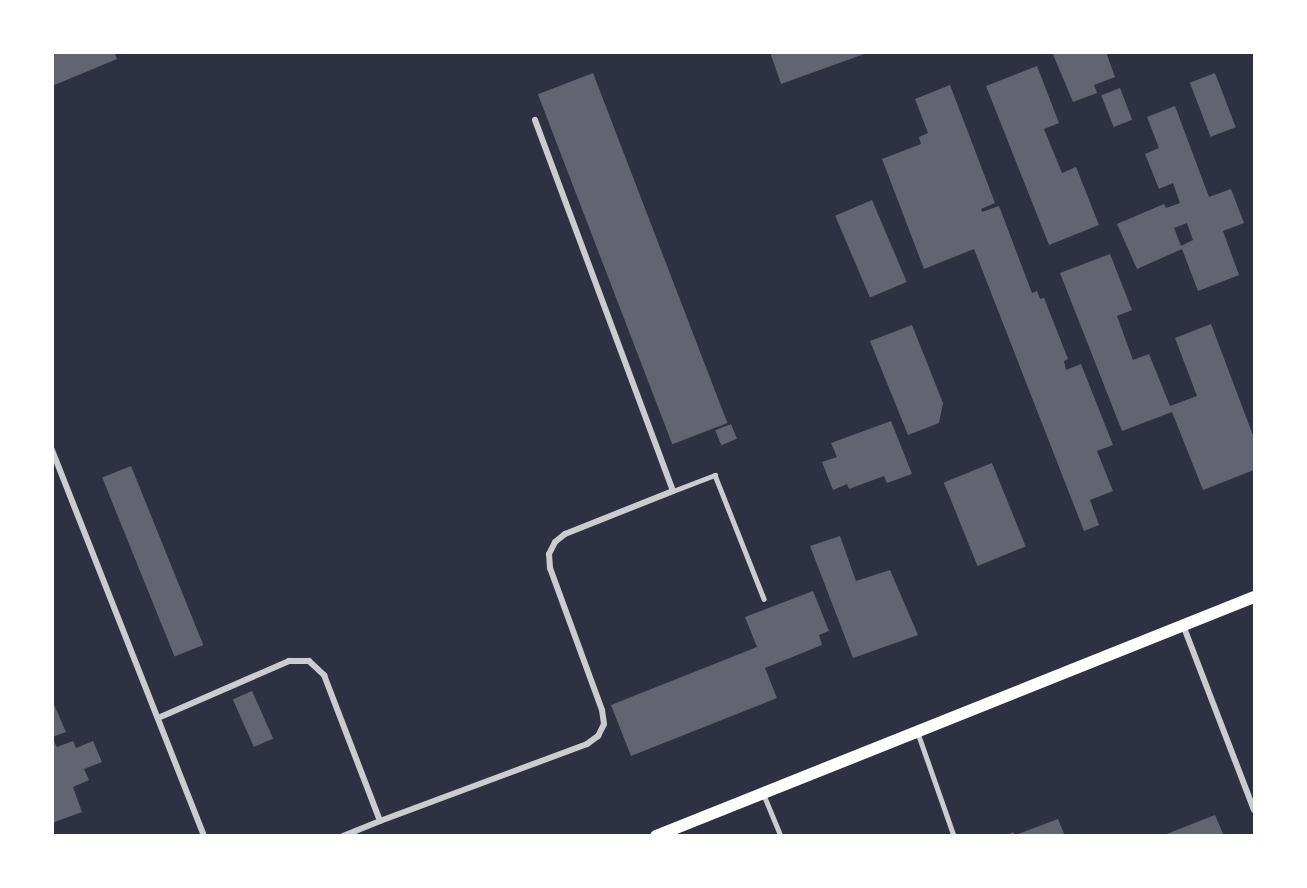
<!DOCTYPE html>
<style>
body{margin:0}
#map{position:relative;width:1307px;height:888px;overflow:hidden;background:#2d3142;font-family:Raleway,sans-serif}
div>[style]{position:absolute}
.building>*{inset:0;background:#626471;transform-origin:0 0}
.service>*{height:4.5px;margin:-2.25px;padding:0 2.25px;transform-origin:2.25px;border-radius:2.25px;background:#caccd0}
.minor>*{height:6px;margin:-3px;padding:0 3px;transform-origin:3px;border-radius:3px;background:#caccd0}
.secondary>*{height:12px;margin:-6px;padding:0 6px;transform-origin:6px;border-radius:6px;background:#fff}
span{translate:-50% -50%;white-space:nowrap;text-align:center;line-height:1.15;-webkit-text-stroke:4.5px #fff;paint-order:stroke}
.frame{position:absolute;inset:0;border:54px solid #fff;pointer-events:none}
</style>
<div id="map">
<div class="building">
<i style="clip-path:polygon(52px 52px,114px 52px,117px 59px,52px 86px)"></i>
<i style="clip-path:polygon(770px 52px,867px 52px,867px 53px,781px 84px)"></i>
<i style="clip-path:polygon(1052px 52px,1106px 52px,1115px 77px,1094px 85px,1097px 93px,1073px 102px)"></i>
<i style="clip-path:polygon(1037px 66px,1059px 123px,1044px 129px,1062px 173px,1076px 167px,1099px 225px,1049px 245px,986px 86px)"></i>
<i style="left:593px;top:73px;width:375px;height:59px;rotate:69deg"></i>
<i style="left:1215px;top:73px;width:58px;height:27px;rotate:69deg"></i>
<i style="clip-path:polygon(950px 85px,995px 203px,981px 209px,982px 212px,999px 206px,1032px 293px,1037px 291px,1040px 299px,1044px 298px,1068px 359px,1064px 361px,1066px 370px,1081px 364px,1113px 445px,1097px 451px,1113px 491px,1090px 500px,1099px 525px,1084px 531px,974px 249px,924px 269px,882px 159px,921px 144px,919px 137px,928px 133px,915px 99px)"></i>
<i style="left:1120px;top:88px;width:34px;height:20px;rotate:69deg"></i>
<i style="clip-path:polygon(evenodd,1175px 106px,1209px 197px,1231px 189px,1244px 223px,1223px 231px,1239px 275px,1198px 291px,1182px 249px,1137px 269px,1117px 224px,1164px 204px,1166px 208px,1180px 203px,1173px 183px,1159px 189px,1145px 154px,1159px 148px,1147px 117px,1175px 106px,1187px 223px,1193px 240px,1181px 246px,1174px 228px,1187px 223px)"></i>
<i style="left:872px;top:200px;width:89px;height:40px;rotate:67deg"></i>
<i style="clip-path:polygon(1110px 254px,1132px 310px,1117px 316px,1133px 360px,1149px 354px,1170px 406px,1197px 396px,1175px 338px,1211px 324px,1254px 438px,1254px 470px,1203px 490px,1172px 412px,1122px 431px,1060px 273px)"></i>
<i style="clip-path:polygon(912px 325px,943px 403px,939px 423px,908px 435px,870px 341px)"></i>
<i style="clip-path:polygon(891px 421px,912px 474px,887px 483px,884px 476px,849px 489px,847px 484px,833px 490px,822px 462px,837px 457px,831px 443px)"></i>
<i style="left:731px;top:424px;width:16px;height:17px;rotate:68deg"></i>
<i style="left:992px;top:463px;width:90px;height:52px;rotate:68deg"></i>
<i style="left:131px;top:466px;width:193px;height:31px;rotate:68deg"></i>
<i style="clip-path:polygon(840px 536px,856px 581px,890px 570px,918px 635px,853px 658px,810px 546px)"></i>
<i style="clip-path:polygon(813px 591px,829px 631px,819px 635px,822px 645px,765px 668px,777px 698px,631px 756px,611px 705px,757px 647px,745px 617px)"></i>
<i style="left:252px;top:691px;width:52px;height:21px;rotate:66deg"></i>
<i style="clip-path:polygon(52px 700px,66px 732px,52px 737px)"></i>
<i style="clip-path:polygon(52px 738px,57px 747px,73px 741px,76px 748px,93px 741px,102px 762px,84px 769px,89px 780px,73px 787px,82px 812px,52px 823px)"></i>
<i style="clip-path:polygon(1215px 815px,1224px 836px,1164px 836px,1164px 835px)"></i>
<i style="clip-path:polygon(1058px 819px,1065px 836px,1005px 836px,1013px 832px,1015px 835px)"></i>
</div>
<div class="service">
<i style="left:673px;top:491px;width:45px;rotate:-20.9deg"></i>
<i style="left:715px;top:475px;width:133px;rotate:68.4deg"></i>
<i style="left:918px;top:733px;width:109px;rotate:70.7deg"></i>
<i style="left:764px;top:795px;width:44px;rotate:67.5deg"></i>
</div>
<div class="minor">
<i style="left:52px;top:450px;width:415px;rotate:68.5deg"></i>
<i style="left:1183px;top:625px;width:198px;rotate:69deg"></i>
<i style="left:158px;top:718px;width:143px;rotate:-23.5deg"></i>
<i style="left:289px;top:661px;width:20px"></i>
<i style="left:309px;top:661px;width:21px;rotate:43deg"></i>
<i style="left:324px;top:675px;width:156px;rotate:69deg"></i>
<i style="left:380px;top:821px;width:221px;rotate:-20.4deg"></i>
<i style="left:587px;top:744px;width:14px;rotate:-36deg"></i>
<i style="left:598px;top:736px;width:13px;rotate:-63deg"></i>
<i style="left:604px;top:724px;width:14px;rotate:-98deg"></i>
<i style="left:602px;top:710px;width:151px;rotate:-110.1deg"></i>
<i style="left:550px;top:568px;width:14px;rotate:-94deg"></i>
<i style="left:549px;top:554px;width:13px;rotate:-63deg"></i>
<i style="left:555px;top:542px;width:13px;rotate:-39deg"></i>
<i style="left:565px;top:534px;width:116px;rotate:-21.7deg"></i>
<i style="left:673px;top:491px;width:396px;rotate:-110.4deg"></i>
<i style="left:343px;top:836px;width:40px;rotate:-22deg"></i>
</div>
<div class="secondary">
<i style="left:656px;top:836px;width:644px;rotate:-21.78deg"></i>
</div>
<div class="frame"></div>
</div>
